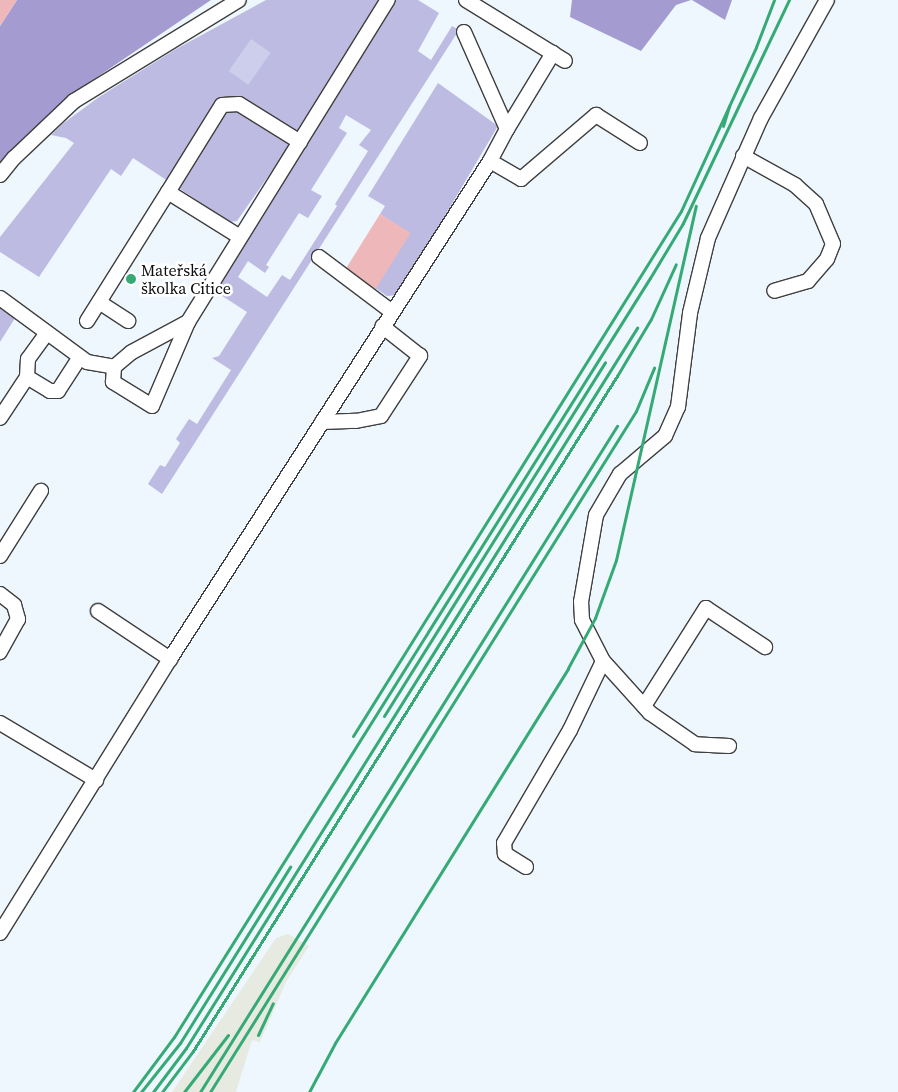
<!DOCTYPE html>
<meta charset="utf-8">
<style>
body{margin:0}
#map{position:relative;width:898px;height:1092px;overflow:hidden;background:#edf7fd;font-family:"Source Serif 4",serif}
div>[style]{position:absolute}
.industrial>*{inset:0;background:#e6eae1}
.green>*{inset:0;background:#bebbe3}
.forest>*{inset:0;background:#a49cd1}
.pitch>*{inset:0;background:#ccceeb;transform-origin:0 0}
.water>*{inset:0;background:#eeb8ba;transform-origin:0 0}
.roads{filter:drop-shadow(1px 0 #3f3f3f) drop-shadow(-1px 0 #3f3f3f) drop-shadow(0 1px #3f3f3f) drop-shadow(0 -1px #3f3f3f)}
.minor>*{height:14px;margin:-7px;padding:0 7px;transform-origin:7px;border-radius:7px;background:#fff}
.rail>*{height:3px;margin:-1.5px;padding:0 1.5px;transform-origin:1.5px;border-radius:1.5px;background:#36aa75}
.dots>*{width:14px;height:14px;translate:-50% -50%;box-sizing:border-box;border:2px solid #fff;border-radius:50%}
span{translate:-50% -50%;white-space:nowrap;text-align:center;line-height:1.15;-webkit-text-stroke:5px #fff;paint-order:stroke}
.poi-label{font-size:16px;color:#0c0c0c}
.left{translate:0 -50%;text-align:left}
</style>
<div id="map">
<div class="industrial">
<i style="clip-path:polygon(288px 934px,309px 946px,286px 982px,260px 1042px,252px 1040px,236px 1092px,172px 1092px,276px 938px)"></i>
</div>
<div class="green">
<i style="clip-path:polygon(266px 0,378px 0,372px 10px,374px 14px,304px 125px,237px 221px,230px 222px,133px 158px,121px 176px,111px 169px,39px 277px,0 252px,0 237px,74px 143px,66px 138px,51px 135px,61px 125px,99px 97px,176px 49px)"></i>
<i style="clip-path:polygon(evenodd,395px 0,418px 0,439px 13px,418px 51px,431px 60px,452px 26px,459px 30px,162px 494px,148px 484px,160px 465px,165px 467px,180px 443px,176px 439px,189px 419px,197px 424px,231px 370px,212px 358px,219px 356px,247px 312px,213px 290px,395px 0,346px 115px,371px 130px,359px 145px,368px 151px,335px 204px,337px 206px,290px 280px,282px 275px,267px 297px,238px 277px,248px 261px,265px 273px,269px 267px,266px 265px,299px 213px,308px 218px,322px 196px,311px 190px,347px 133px,339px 128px,346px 115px)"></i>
<i style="clip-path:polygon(438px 83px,498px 126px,398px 295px,387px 296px,375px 288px,409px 233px,380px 214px,385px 206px,368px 196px)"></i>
<i style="clip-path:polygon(0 301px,17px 315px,0 342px)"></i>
</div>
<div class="forest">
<i style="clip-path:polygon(17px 0,211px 0,75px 92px,0 163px,0 26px)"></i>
<i style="clip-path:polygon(572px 0,691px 0,676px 5px,641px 51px,570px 17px)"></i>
<i style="clip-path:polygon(692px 0,732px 0,725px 20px)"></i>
</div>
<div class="pitch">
<i style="left:251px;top:39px;width:24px;height:39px;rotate:35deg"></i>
</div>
<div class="water">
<i style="clip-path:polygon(0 0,17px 0,0 26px)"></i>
<i style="left:380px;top:214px;width:36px;height:66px;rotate:32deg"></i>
</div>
<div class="roads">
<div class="minor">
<i style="left:466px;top:0;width:116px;rotate:31.6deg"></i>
<i style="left:464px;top:32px;width:106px;rotate:66.1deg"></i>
<i style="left:507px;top:129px;width:36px;rotate:118deg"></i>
<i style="left:490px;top:161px;width:36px;rotate:30deg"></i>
<i style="left:521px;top:179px;width:99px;rotate:-40.5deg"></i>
<i style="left:596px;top:115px;width:52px;rotate:32.5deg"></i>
<i style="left:507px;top:129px;width:89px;rotate:-58.8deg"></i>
<i style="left:743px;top:156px;width:60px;rotate:29.1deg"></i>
<i style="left:795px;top:185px;width:28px;rotate:42deg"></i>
<i style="left:816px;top:204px;width:43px;rotate:67deg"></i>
<i style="left:833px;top:244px;width:16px;rotate:112deg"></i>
<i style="left:827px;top:259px;width:29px;rotate:131deg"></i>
<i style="left:808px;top:281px;width:35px;rotate:164deg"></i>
<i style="left:0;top:175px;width:22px;rotate:-51deg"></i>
<i style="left:14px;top:158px;width:83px;rotate:-43.5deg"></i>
<i style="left:74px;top:101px;width:193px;rotate:-31.5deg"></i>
<i style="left:240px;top:237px;width:85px;rotate:-148deg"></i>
<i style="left:168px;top:192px;width:102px;rotate:-58.2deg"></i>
<i style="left:222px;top:105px;width:17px;rotate:-3deg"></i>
<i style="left:239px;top:104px;width:72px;rotate:31.9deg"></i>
<i style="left:319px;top:257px;width:90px;rotate:36.9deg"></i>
<i style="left:0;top:298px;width:108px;rotate:36.3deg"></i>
<i style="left:87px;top:362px;width:27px;rotate:10deg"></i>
<i style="left:99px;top:302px;width:35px;rotate:33deg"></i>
<i style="left:87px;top:321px;width:152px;rotate:-57.9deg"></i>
<i style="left:188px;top:322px;width:379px;rotate:-58.2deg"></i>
<i style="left:188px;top:322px;width:91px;rotate:113.2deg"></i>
<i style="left:152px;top:406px;width:46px;rotate:-148.4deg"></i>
<i style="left:113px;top:382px;width:15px;rotate:-86deg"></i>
<i style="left:114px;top:367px;width:23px;rotate:-40deg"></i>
<i style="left:132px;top:352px;width:64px;rotate:-28.2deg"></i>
<i style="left:27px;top:377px;width:27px;rotate:31deg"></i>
<i style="left:50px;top:391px;width:8px"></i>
<i style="left:58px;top:391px;width:40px;rotate:-57.1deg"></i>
<i style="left:0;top:418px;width:49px;rotate:-56.6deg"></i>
<i style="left:27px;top:377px;width:18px;rotate:-87deg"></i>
<i style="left:28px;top:359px;width:31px;rotate:-54deg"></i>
<i style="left:322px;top:422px;width:34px;rotate:-2deg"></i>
<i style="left:356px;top:421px;width:25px;rotate:-11deg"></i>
<i style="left:381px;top:416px;width:72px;rotate:-57deg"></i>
<i style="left:420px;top:356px;width:48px;rotate:-141.7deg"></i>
<i style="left:0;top:556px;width:77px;rotate:-57.8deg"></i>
<i style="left:0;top:594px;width:18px;rotate:38deg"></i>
<i style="left:14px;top:605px;width:15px;rotate:74deg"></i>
<i style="left:18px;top:619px;width:38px;rotate:119deg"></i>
<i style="left:98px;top:611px;width:87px;rotate:33.7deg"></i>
<i style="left:644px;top:706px;width:116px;rotate:-57.7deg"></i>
<i style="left:706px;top:608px;width:71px;rotate:33.5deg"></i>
<i style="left:0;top:723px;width:112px;rotate:30.7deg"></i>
<i style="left:729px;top:746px;width:34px;rotate:-177deg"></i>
<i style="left:695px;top:744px;width:55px;rotate:-145.4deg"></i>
<i style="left:650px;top:713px;width:70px;rotate:-132.1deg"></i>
<i style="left:603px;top:661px;width:46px;rotate:-117.1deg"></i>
<i style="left:582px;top:620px;width:18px;rotate:-93deg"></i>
<i style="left:581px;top:602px;width:88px;rotate:-80.2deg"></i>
<i style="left:596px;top:515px;width:48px;rotate:-59.7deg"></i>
<i style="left:620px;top:474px;width:59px;rotate:-40.2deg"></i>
<i style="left:665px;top:436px;width:32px;rotate:-66deg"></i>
<i style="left:678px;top:407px;width:95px;rotate:-82.7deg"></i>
<i style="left:690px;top:313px;width:77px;rotate:-76.5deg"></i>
<i style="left:708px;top:238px;width:131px;rotate:-66.2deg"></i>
<i style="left:761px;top:118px;width:135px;rotate:-60.8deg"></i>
<i style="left:526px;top:867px;width:25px;rotate:-148deg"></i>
<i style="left:505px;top:854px;width:11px;rotate:-95deg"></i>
<i style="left:504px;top:843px;width:131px;rotate:-59.7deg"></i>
<i style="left:570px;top:730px;width:76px;rotate:-64.4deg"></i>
<i style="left:0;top:933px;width:322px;rotate:-58.2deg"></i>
<i style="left:170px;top:659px;width:592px;rotate:-57.28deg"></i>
</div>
</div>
<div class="rail">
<i style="left:723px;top:126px;width:21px;rotate:-73deg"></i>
<i style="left:384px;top:716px;width:417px;rotate:-58deg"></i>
<i style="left:353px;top:736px;width:619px;rotate:-58deg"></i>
<i style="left:681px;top:211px;width:180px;rotate:-65.4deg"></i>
<i style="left:756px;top:47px;width:50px;rotate:-69deg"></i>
<i style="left:258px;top:1035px;width:35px;rotate:-65deg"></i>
<i style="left:133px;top:1092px;width:69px;rotate:-53.3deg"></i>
<i style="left:174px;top:1037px;width:896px;rotate:-57.91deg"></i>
<i style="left:650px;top:278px;width:64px;rotate:-59deg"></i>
<i style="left:683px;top:223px;width:247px;rotate:-64.6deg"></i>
<i style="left:141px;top:1092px;width:63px;rotate:-51.5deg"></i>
<i style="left:180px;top:1043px;width:208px;rotate:-58deg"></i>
<i style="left:153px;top:1092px;width:55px;rotate:-53.1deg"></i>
<i style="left:186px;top:1048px;width:850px;rotate:-57.94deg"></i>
<i style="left:162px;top:1092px;width:51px;rotate:-52.9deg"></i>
<i style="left:193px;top:1051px;width:797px;rotate:-57.87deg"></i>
<i style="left:617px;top:376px;width:66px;rotate:-59.2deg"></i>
<i style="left:651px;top:319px;width:60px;rotate:-65.6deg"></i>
<i style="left:184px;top:1092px;width:72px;rotate:-52.3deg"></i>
<i style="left:200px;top:1092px;width:786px;rotate:-57.95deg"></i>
<i style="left:210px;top:1092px;width:803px;rotate:-57.97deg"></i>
<i style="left:636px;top:411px;width:47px;rotate:-67.3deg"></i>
<i style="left:309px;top:1092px;width:55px;rotate:-62deg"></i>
<i style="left:335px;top:1043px;width:441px;rotate:-58.1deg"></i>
<i style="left:568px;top:668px;width:57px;rotate:-61.6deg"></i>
<i style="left:595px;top:618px;width:62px;rotate:-70.1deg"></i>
<i style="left:616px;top:560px;width:363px;rotate:-77.3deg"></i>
</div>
<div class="dots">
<i style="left:131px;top:279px;background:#36aa75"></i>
</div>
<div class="poi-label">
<span class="left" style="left:141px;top:279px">Mateřská<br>školka Citice</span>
</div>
</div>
